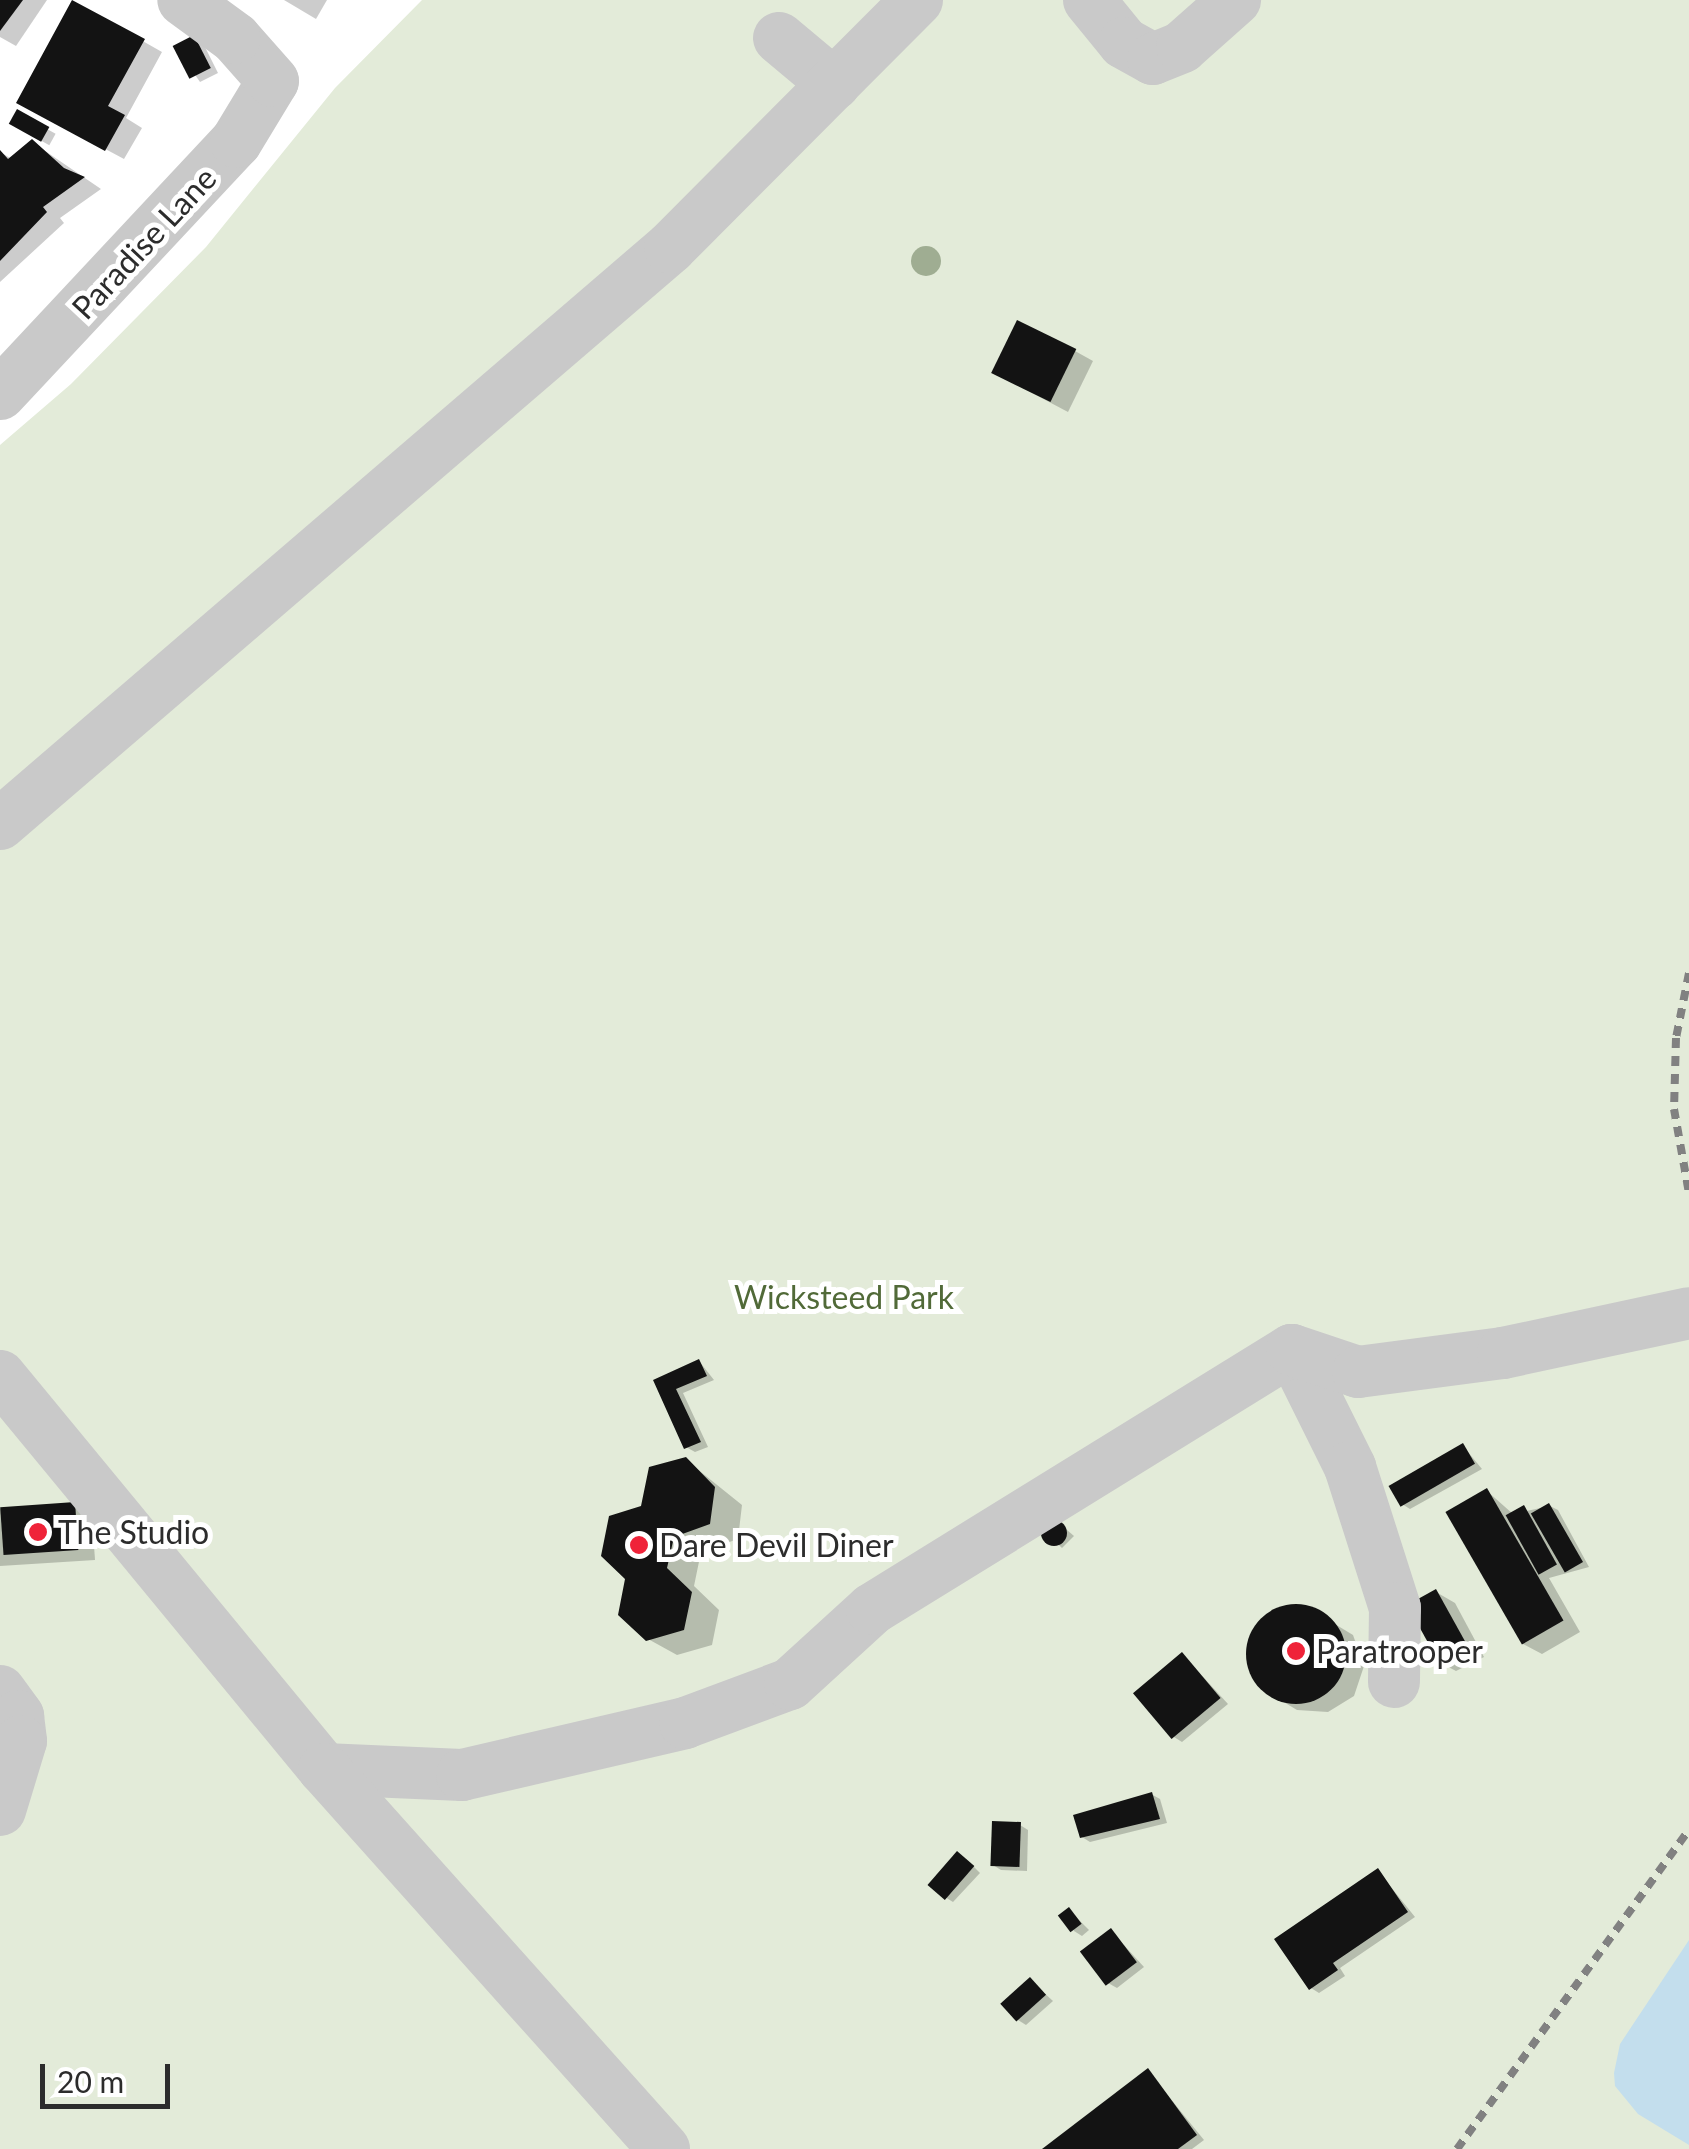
<!DOCTYPE html>
<style>
body{margin:0}
#map{position:relative;width:1689px;height:2149px;overflow:hidden;background:#fff;font-family:Lato,sans-serif}
div>[style]{position:absolute}
.green>*{inset:0;background:#e3ebd9}
.water>*{inset:0;background:#c3deed}
.shadow>*{inset:0;background:#0003;transform-origin:0 0}
.building>*{inset:0;background:#131313;transform-origin:0 0}
.round{border-radius:50%}
.minor>*{height:52px;margin:-26px;padding:0 26px;transform-origin:26px;border-radius:26px;background:#c9c9c9}
.rail>*{height:8px;margin-top:-4px;transform-origin:0;background:repeating-linear-gradient(90deg,#818181 0 10px,transparent 0 18px)}
.trees>*{width:30px;height:30px;margin:-15px;border-radius:50%;background:#9fad92}
.dots>*{width:28px;height:28px;translate:-50% -50%;box-sizing:border-box;border:5px solid #fff;border-radius:50%}
span{translate:-50% -50%;white-space:nowrap;text-align:center;line-height:1.15;-webkit-text-stroke:10px #fff;paint-order:stroke}
.street-label{font-size:32px;color:#2c2c2c}
.park-label{font-size:32px;color:#516a38}
.poi-label{font-size:32px;color:#2c2c2c}
.left{translate:0 -50%;text-align:left}
.scale{position:absolute;left:40px;top:2064px;width:130px;height:45px;box-sizing:border-box;border:5px solid #2c2c2c;border-top:0;padding-left:12px;font-size:30px;line-height:35px;white-space:nowrap;color:#2c2c2c;-webkit-text-stroke:8px #fff;paint-order:stroke}
</style>
<div id="map">
<div class="green">
<i style="clip-path:polygon(422px 0,1689px 0,1689px 2149px,0 2149px,0 445px,71px 384px,206px 247px,335px 88px)"></i>
</div>
<div class="water">
<i style="clip-path:polygon(1689px 1940px,1689px 2145px,1638px 2114px,1615px 2086px,1614px 2073px,1620px 2044px)"></i>
</div>
<div class="shadow">
<i style="clip-path:polygon(0 0,47px 0,16px 46px,0 37px)"></i>
<i style="clip-path:polygon(284px 0,327px 0,316px 19px)"></i>
<i style="clip-path:polygon(74px 2px,162px 52px,126px 118px,142px 128px,124px 159px,38px 113px)"></i>
<i style="clip-path:polygon(203px 43px,218px 73px,200px 82px,176px 47px)"></i>
<i style="left:18px;top:113px;width:43px;height:13px;rotate:29deg"></i>
<i style="clip-path:polygon(32px 142px,101px 189px,60px 218px,64px 223px,0 282px,0 152px,12px 159px)"></i>
<i style="clip-path:polygon(1075px 351px,1093px 361px,1068px 412px,1013px 383px)"></i>
<i style="clip-path:polygon(699px 1361px,714px 1380px,683px 1393px,708px 1447px,695px 1452px,686px 1447px,656px 1381px)"></i>
<i style="clip-path:polygon(1463px 1446px,1482px 1469px,1410px 1509px,1402px 1504px)"></i>
<i style="clip-path:polygon(686px 1460px,742px 1505px,738px 1539px,701px 1552px,694px 1586px,719px 1610px,712px 1645px,677px 1655px,648px 1639px,643px 1508px)"></i>
<i style="clip-path:polygon(1487px 1491px,1513px 1514px,1550px 1506px,1558px 1510px,1589px 1567px,1549px 1578px,1580px 1632px,1542px 1654px,1523px 1644px)"></i>
<i style="clip-path:polygon(74px 1504px,92px 1515px,95px 1560px,0 1566px,0 1509px)"></i>
<i style="clip-path:polygon(1060px 1524px,1074px 1536px,1062px 1548px,1042px 1529px)"></i>
<i style="clip-path:polygon(1436px 1592px,1455px 1603px,1484px 1657px,1456px 1671px,1437px 1661px)"></i>
<i style="clip-path:polygon(1305px 1606px,1353px 1635px,1364px 1666px,1354px 1696px,1328px 1712px,1297px 1710px,1277px 1698px,1248px 1664px,1252px 1634px,1273px 1611px)"></i>
<i style="clip-path:polygon(1183px 1655px,1228px 1704px,1182px 1742px,1174px 1737px)"></i>
<i style="clip-path:polygon(1151px 1794px,1160px 1799px,1167px 1823px,1090px 1842px,1082px 1837px)"></i>
<i style="clip-path:polygon(1020px 1825px,1028px 1830px,1027px 1871px,1001px 1870px,993px 1865px)"></i>
<i style="clip-path:polygon(966px 1859px,980px 1873px,953px 1902px,945px 1897px)"></i>
<i style="clip-path:polygon(1378px 1871px,1415px 1917px,1340px 1968px,1345px 1976px,1319px 1993px,1311px 1988px)"></i>
<i style="clip-path:polygon(1069px 1910px,1089px 1930px,1082px 1936px,1074px 1931px)"></i>
<i style="clip-path:polygon(1111px 1931px,1144px 1967px,1117px 1988px,1108px 1983px)"></i>
<i style="clip-path:polygon(1030px 1980px,1053px 2001px,1026px 2025px,1018px 2020px)"></i>
<i style="clip-path:polygon(1148px 2071px,1204px 2140px,1192px 2149px,1046px 2149px)"></i>
</div>
<div class="building">
<i style="clip-path:polygon(0 0,23px 0,0 31px)"></i>
<i style="clip-path:polygon(72px 0,145px 39px,108px 106px,125px 115px,105px 151px,16px 103px)"></i>
<i style="left:194px;top:35px;width:37px;height:24px;rotate:63deg"></i>
<i style="left:17px;top:109px;width:37px;height:17px;rotate:29deg"></i>
<i style="clip-path:polygon(32px 139px,64px 168px,85px 177px,43px 207px,47px 212px,0 261px,0 150px,8px 159px)"></i>
<i style="left:1017px;top:320px;width:66px;height:59px;rotate:26deg"></i>
<i style="clip-path:polygon(699px 1359px,707px 1376px,676px 1389px,701px 1442px,684px 1449px,653px 1380px)"></i>
<i style="left:1463px;top:1443px;width:24px;height:86px;rotate:60deg"></i>
<i style="clip-path:polygon(686px 1457px,715px 1487px,710px 1524px,674px 1537px,667px 1568px,692px 1592px,684px 1630px,646px 1641px,618px 1615px,625px 1579px,601px 1556px,609px 1516px,641px 1506px,649px 1467px)"></i>
<i style="left:1487px;top:1488px;width:153px;height:48px;rotate:60deg"></i>
<i style="left:75px;top:1502px;width:48px;height:75px;rotate:86deg"></i>
<i style="left:1549px;top:1503px;width:68px;height:21px;rotate:60deg"></i>
<i style="left:1524px;top:1505px;width:68px;height:21px;rotate:61deg"></i>
<i class="round" style="left:1041px;top:1520px;width:26px;height:26px"></i>
<i style="left:1436px;top:1589px;width:65px;height:33px;rotate:61deg"></i>
<i class="round" style="left:1246px;top:1604px;width:100px;height:100px"></i>
<i style="left:1182px;top:1652px;width:60px;height:64px;rotate:50deg"></i>
<i style="clip-path:polygon(1152px 1792px,1160px 1819px,1080px 1838px,1073px 1815px)"></i>
<i style="left:992px;top:1821px;width:29px;height:45px;rotate:2deg"></i>
<i style="left:957px;top:1851px;width:23px;height:45px;rotate:41deg"></i>
<i style="clip-path:polygon(1378px 1868px,1408px 1912px,1333px 1963px,1338px 1970px,1309px 1990px,1274px 1939px)"></i>
<i style="left:1069px;top:1907px;width:21px;height:14px;rotate:53deg"></i>
<i style="left:1111px;top:1928px;width:43px;height:39px;rotate:53deg"></i>
<i style="left:1030px;top:1977px;width:24px;height:40px;rotate:48deg"></i>
<i style="clip-path:polygon(1148px 2068px,1197px 2135px,1178px 2149px,1042px 2149px)"></i>
</div>
<div class="minor">
<i style="left:1089px;top:0;width:55px;rotate:50.9deg"></i>
<i style="left:1124px;top:43px;width:33px;rotate:29deg"></i>
<i style="left:1153px;top:59px;width:31px;rotate:-22deg"></i>
<i style="left:1182px;top:47px;width:71px;rotate:-41.6deg"></i>
<i style="left:779px;top:38px;width:72px;rotate:39.9deg"></i>
<i style="left:0;top:394px;width:345px;rotate:-46.9deg"></i>
<i style="left:236px;top:142px;width:71px;rotate:-58.8deg"></i>
<i style="left:273px;top:81px;width:57px;rotate:-131.5deg"></i>
<i style="left:235px;top:38px;width:64px;rotate:-143.8deg"></i>
<i style="left:0;top:824px;width:884px;rotate:-40.69deg"></i>
<i style="left:670px;top:248px;width:350px;rotate:-45.1deg"></i>
<i style="left:1292px;top:1350px;width:131px;rotate:63.6deg"></i>
<i style="left:1350px;top:1467px;width:148px;rotate:72.3deg"></i>
<i style="left:1395px;top:1608px;width:74px;rotate:90.8deg"></i>
<i style="left:0;top:1376px;width:509px;rotate:50.5deg"></i>
<i style="left:324px;top:1769px;width:138px;rotate:2.5deg"></i>
<i style="left:462px;top:1775px;width:229px;rotate:-13.1deg"></i>
<i style="left:685px;top:1723px;width:112px;rotate:-20.4deg"></i>
<i style="left:790px;top:1684px;width:111px;rotate:-42.4deg"></i>
<i style="left:872px;top:1609px;width:493px;rotate:-31.7deg"></i>
<i style="left:1292px;top:1350px;width:70px;rotate:18.4deg"></i>
<i style="left:1358px;top:1372px;width:146px;rotate:-7.5deg"></i>
<i style="left:1503px;top:1353px;width:190px;rotate:-12.1deg"></i>
<i style="left:0;top:1691px;width:31px;rotate:54deg"></i>
<i style="left:18px;top:1716px;width:25px;rotate:83deg"></i>
<i style="left:21px;top:1741px;width:72px;rotate:106.9deg"></i>
<i style="left:324px;top:1769px;width:510px;rotate:48.18deg"></i>
</div>
<div class="rail">
<i style="left:1689px;top:973px;width:66px;rotate:101.3deg"></i>
<i style="left:1676px;top:1038px;width:71px;rotate:91.6deg"></i>
<i style="left:1674px;top:1109px;width:85px;rotate:79.9deg"></i>
<i style="left:1457px;top:2149px;width:394px;rotate:-54deg"></i>
</div>
<div class="trees">
<i style="left:926px;top:261px"></i>
</div>
<div class="dots">
<i style="left:38px;top:1532px;background:#ef2339"></i>
<i style="left:639px;top:1545px;background:#ef2339"></i>
<i style="left:1296px;top:1651px;background:#ef2339"></i>
</div>
<div class="street-label">
<span style="left:144px;top:243px;rotate:-47deg">Paradise Lane</span>
</div>
<div class="park-label">
<span style="left:844px;top:1297px">Wicksteed Park</span>
</div>
<div class="poi-label">
<span class="left" style="left:58px;top:1532px">The Studio</span>
<span class="left" style="left:659px;top:1545px">Dare Devil Diner</span>
<span class="left" style="left:1316px;top:1651px">Paratrooper</span>
</div>
<div class="scale">20 m</div>
</div>
